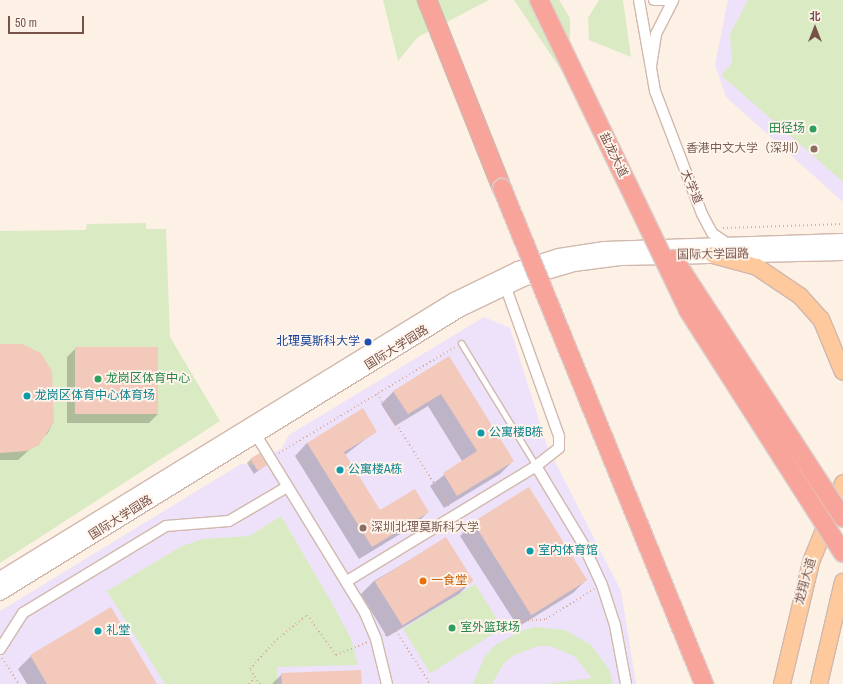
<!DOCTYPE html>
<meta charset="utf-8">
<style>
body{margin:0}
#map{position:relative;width:843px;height:684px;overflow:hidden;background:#fdf0e5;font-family:"Archivo Narrow","Noto Sans SC",sans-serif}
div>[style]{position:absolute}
.education>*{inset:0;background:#ede2f9}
.green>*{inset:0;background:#daebc3;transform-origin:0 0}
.shadow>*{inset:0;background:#0003}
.building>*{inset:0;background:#f3c9bc;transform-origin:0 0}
.path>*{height:2px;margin-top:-1px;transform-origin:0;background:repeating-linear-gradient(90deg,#d8ac9f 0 1px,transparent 0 4px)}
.roads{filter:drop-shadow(1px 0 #d1b8ad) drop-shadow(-1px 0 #d1b8ad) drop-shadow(0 1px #d1b8ad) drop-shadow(0 -1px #d1b8ad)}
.lane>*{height:5px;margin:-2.5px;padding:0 2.5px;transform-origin:2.5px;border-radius:2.5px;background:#fff}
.street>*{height:10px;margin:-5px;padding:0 5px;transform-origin:5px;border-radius:5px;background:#fff}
.secondary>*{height:14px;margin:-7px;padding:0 7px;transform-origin:7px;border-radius:7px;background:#fff}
.primary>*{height:16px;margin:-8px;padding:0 8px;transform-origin:8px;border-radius:8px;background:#fdc99d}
.highway>*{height:18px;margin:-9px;padding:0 9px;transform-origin:9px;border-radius:9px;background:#f8a49b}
.bridges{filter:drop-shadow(1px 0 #d9cfcc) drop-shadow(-1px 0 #d9cfcc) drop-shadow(0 1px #d9cfcc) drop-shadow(0 -1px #d9cfcc)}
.highway-bridge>*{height:18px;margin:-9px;padding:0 9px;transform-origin:9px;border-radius:9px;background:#f8a49b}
.dots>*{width:11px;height:11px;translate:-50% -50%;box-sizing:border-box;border:2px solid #fff5ec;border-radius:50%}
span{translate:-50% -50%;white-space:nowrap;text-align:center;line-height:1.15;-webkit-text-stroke:3.5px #fff5ec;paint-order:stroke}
.leisure-label{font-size:12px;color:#27864d}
.right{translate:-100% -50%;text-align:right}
.left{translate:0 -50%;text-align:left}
.education-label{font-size:12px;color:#785e54}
.street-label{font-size:12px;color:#775249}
.transit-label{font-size:12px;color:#164399}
.culture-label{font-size:12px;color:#0d838f}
.food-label{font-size:12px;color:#c56008}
.north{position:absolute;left:795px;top:8px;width:40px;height:40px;-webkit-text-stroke:3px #fff5ec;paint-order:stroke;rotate:0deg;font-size:11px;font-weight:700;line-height:16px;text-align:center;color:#775249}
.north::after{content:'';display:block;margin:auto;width:14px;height:18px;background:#775249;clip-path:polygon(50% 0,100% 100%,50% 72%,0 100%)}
.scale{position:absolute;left:8px;top:16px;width:76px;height:18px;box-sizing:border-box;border:2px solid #775249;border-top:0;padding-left:5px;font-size:12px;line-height:14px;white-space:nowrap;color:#775249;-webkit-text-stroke:3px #fff5ec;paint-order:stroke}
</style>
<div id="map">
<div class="education">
<i style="clip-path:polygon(728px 0,843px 0,843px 202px,726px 97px,715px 65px)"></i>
<i style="clip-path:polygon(484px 317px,510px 328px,547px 446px,621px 591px,636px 684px,0 684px,0 611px,241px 464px,254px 465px,282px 448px,289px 435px)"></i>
</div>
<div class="green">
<i style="clip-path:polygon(383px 0,489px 0,418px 37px,398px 61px)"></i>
<i style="clip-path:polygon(514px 0,559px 0,570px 18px,570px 37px,561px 70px)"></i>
<i style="clip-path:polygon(599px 0,623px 0,631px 57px,589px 40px,588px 18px)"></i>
<i style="clip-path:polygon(748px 0,843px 0,843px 182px,721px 75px,732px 63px,730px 34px)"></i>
<i style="clip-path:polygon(146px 223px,146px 229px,166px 229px,170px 337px,220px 421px,0 563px,0 231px,86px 230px,87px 224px)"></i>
<i style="clip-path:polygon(281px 516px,332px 603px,351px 639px,358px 665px,277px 667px,277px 684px,165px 684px,107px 591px,182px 546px,203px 539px,249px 536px)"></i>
<i style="left:475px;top:584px;width:52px;height:85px;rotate:58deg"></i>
<i style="clip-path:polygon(535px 627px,565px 630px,591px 645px,609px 669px,613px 684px,544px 684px,592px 678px,574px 656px,550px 646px,538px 646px,514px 655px,504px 663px,492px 684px,473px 684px,484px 658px,494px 646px,520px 631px)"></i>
</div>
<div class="shadow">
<i style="clip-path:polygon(0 345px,53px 422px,48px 433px,18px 460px,0 460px)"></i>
<i style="clip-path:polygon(76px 348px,158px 414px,149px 423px,67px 423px,67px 357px)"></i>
<i style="clip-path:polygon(449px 358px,513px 461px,500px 474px,444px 508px,430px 486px,462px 461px,428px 406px,395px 426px,381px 404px,394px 391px)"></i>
<i style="clip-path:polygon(376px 431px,345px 455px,380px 511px,428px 512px,415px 525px,359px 559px,295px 456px,307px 443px)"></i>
<i style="clip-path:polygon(251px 459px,266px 465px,254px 474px,247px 463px)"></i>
<i style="clip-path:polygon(529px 489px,586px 580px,573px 593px,518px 627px,460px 536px,473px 523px)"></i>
<i style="clip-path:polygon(446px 539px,472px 581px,459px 594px,387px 637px,361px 594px,374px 581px)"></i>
<i style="clip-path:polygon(110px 608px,156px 684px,27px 684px,18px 669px,31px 656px)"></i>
<i style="clip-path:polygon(282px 674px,361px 684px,272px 684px)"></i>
</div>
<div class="building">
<i style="clip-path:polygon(0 344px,22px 344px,41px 353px,52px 371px,54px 422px,39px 445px,27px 451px,0 453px)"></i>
<i style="left:75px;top:347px;width:83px;height:67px"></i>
<i style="clip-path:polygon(449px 356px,514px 461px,457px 496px,443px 473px,477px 451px,441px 394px,408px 414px,393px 391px)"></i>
<i style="clip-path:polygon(363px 408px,377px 432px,344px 452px,380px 510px,415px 489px,429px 512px,372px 547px,307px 443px)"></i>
<i style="left:260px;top:453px;width:14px;height:11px;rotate:60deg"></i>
<i style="left:529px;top:487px;width:110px;height:66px;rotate:58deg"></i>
<i style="left:446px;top:537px;width:52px;height:84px;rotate:58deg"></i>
<i style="clip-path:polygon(111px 607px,157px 684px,47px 684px,30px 655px)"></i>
<i style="clip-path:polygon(361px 670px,362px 684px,282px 684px,281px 673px)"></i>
</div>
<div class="path">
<i style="left:723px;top:228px;width:120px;rotate:-1.9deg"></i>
<i style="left:377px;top:394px;width:135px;rotate:57.4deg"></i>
<i style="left:279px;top:453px;width:205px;rotate:-31.1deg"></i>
<i style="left:459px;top:524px;width:115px;rotate:57.8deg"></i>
<i style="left:520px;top:621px;width:26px;rotate:-4deg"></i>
<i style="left:546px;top:619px;width:57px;rotate:-32deg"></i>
<i style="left:385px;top:635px;width:12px;rotate:-20deg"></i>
<i style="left:396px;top:631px;width:63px;rotate:57.3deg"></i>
<i style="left:2px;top:658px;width:31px;rotate:57deg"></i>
<i style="left:249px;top:684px;width:9px;rotate:-49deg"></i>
<i style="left:260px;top:684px;width:18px;rotate:-124deg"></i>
<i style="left:250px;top:669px;width:36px;rotate:-48deg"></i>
<i style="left:274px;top:642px;width:43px;rotate:-39.3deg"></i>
<i style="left:307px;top:615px;width:49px;rotate:54.1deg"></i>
<i style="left:336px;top:655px;width:35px;rotate:-22deg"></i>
</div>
<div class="roads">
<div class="lane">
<i style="left:461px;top:343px;width:144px;rotate:58.6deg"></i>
</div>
<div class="street">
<i style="left:639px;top:0;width:92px;rotate:80deg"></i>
<i style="left:655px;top:91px;width:132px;rotate:69.1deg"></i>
<i style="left:702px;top:214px;width:21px;rotate:62deg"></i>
<i style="left:712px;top:233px;width:16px;rotate:35deg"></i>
<i style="left:654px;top:0;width:14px"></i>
<i style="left:651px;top:66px;width:32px;rotate:-81deg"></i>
<i style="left:656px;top:34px;width:38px;rotate:-63deg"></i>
<i style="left:253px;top:430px;width:215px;rotate:58.5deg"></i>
<i style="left:365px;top:613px;width:28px;rotate:67deg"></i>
<i style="left:376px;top:639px;width:46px;rotate:76.3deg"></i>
<i style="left:536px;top:466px;width:91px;rotate:58.9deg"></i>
<i style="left:583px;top:544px;width:45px;rotate:65.1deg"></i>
<i style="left:602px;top:585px;width:42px;rotate:72deg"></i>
<i style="left:615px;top:625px;width:60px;rotate:79.4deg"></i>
<i style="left:347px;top:581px;width:221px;rotate:-31.3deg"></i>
<i style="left:536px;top:466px;width:29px;rotate:-38deg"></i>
<i style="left:559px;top:448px;width:12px;rotate:-90deg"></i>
<i style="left:559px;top:436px;width:164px;rotate:-109.7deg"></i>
<i style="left:0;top:649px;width:43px;rotate:-57.4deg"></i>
<i style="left:23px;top:613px;width:167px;rotate:-31.3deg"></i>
<i style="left:166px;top:526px;width:63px;rotate:-4.5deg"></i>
<i style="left:229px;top:521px;width:67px;rotate:-30.4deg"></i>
</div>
<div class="secondary">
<i style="left:0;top:579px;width:533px;rotate:-31.57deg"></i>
<i style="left:454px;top:300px;width:71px;rotate:-25.8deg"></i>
<i style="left:518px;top:269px;width:43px;rotate:-17.6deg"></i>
<i style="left:559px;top:256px;width:46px;rotate:-8.8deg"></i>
<i style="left:604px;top:249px;width:239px;rotate:-1.9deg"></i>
<i style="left:0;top:593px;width:539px;rotate:-31.66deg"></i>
<i style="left:459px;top:310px;width:71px;rotate:-25.8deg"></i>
<i style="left:523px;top:279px;width:53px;rotate:-16.4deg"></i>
<i style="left:574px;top:264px;width:46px;rotate:-7.4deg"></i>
<i style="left:620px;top:258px;width:223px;rotate:-1.3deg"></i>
</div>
<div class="primary">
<i style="left:713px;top:255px;width:46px;rotate:15.3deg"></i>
<i style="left:757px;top:267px;width:52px;rotate:34deg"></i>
<i style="left:800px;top:296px;width:31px;rotate:48deg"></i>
<i style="left:821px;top:319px;width:57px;rotate:67.5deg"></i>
<i style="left:782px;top:684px;width:125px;rotate:-76.6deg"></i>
<i style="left:811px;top:562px;width:85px;rotate:-67.9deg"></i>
<i style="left:819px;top:684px;width:105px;rotate:-76.8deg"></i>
</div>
<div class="highway">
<i style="left:427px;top:0;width:202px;rotate:68.3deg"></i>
</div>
</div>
<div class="bridges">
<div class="highway-bridge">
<i style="left:539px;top:0;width:344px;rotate:64.3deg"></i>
<i style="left:688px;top:310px;width:288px;rotate:57.5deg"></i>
<i style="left:502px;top:188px;width:536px;rotate:67.84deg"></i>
<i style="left:674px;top:259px;width:309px;rotate:56.9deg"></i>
</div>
</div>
<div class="dots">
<i style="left:813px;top:129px;background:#2e9e5b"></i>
<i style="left:814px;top:149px;background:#8d6e63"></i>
<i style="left:368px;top:342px;background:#1a4fb4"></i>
<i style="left:98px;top:379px;background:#2e9e5b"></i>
<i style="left:27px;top:396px;background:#0f9aa8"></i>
<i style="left:481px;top:433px;background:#0f9aa8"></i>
<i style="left:340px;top:470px;background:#0f9aa8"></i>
<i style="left:363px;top:528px;background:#8d6e63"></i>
<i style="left:530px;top:551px;background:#0f9aa8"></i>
<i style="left:423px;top:581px;background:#e8710a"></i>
<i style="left:452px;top:628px;background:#2e9e5b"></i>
<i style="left:98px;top:631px;background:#0f9aa8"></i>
</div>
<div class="leisure-label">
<span class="right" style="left:805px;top:129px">田径场</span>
<span class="left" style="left:106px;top:379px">龙岗区体育中心</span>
<span class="left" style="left:460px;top:628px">室外篮球场</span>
</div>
<div class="education-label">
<span class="right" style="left:806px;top:149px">香港中文大学（深圳）</span>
<span class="left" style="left:371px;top:528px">深圳北理莫斯科大学</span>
</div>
<div class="street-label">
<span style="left:613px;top:155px;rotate:64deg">盐龙大道</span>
<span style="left:691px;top:187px;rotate:67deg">大学道</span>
<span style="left:713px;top:255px;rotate:-1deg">国际大学园路</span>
<span style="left:397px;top:348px;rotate:-32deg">国际大学园路</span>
<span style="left:121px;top:518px;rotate:-32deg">国际大学园路</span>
<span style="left:806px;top:581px;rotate:-74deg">龙翔大道</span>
</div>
<div class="transit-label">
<span class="right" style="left:360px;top:342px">北理莫斯科大学</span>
</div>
<div class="culture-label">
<span class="left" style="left:35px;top:396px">龙岗区体育中心体育场</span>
<span class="left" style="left:489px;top:433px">公寓楼B栋</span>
<span class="left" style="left:348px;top:470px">公寓楼A栋</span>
<span class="left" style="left:538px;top:551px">室内体育馆</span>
<span class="left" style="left:106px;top:631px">礼堂</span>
</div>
<div class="food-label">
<span class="left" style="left:431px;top:581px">一食堂</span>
</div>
<div class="north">北</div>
<div class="scale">50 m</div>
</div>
